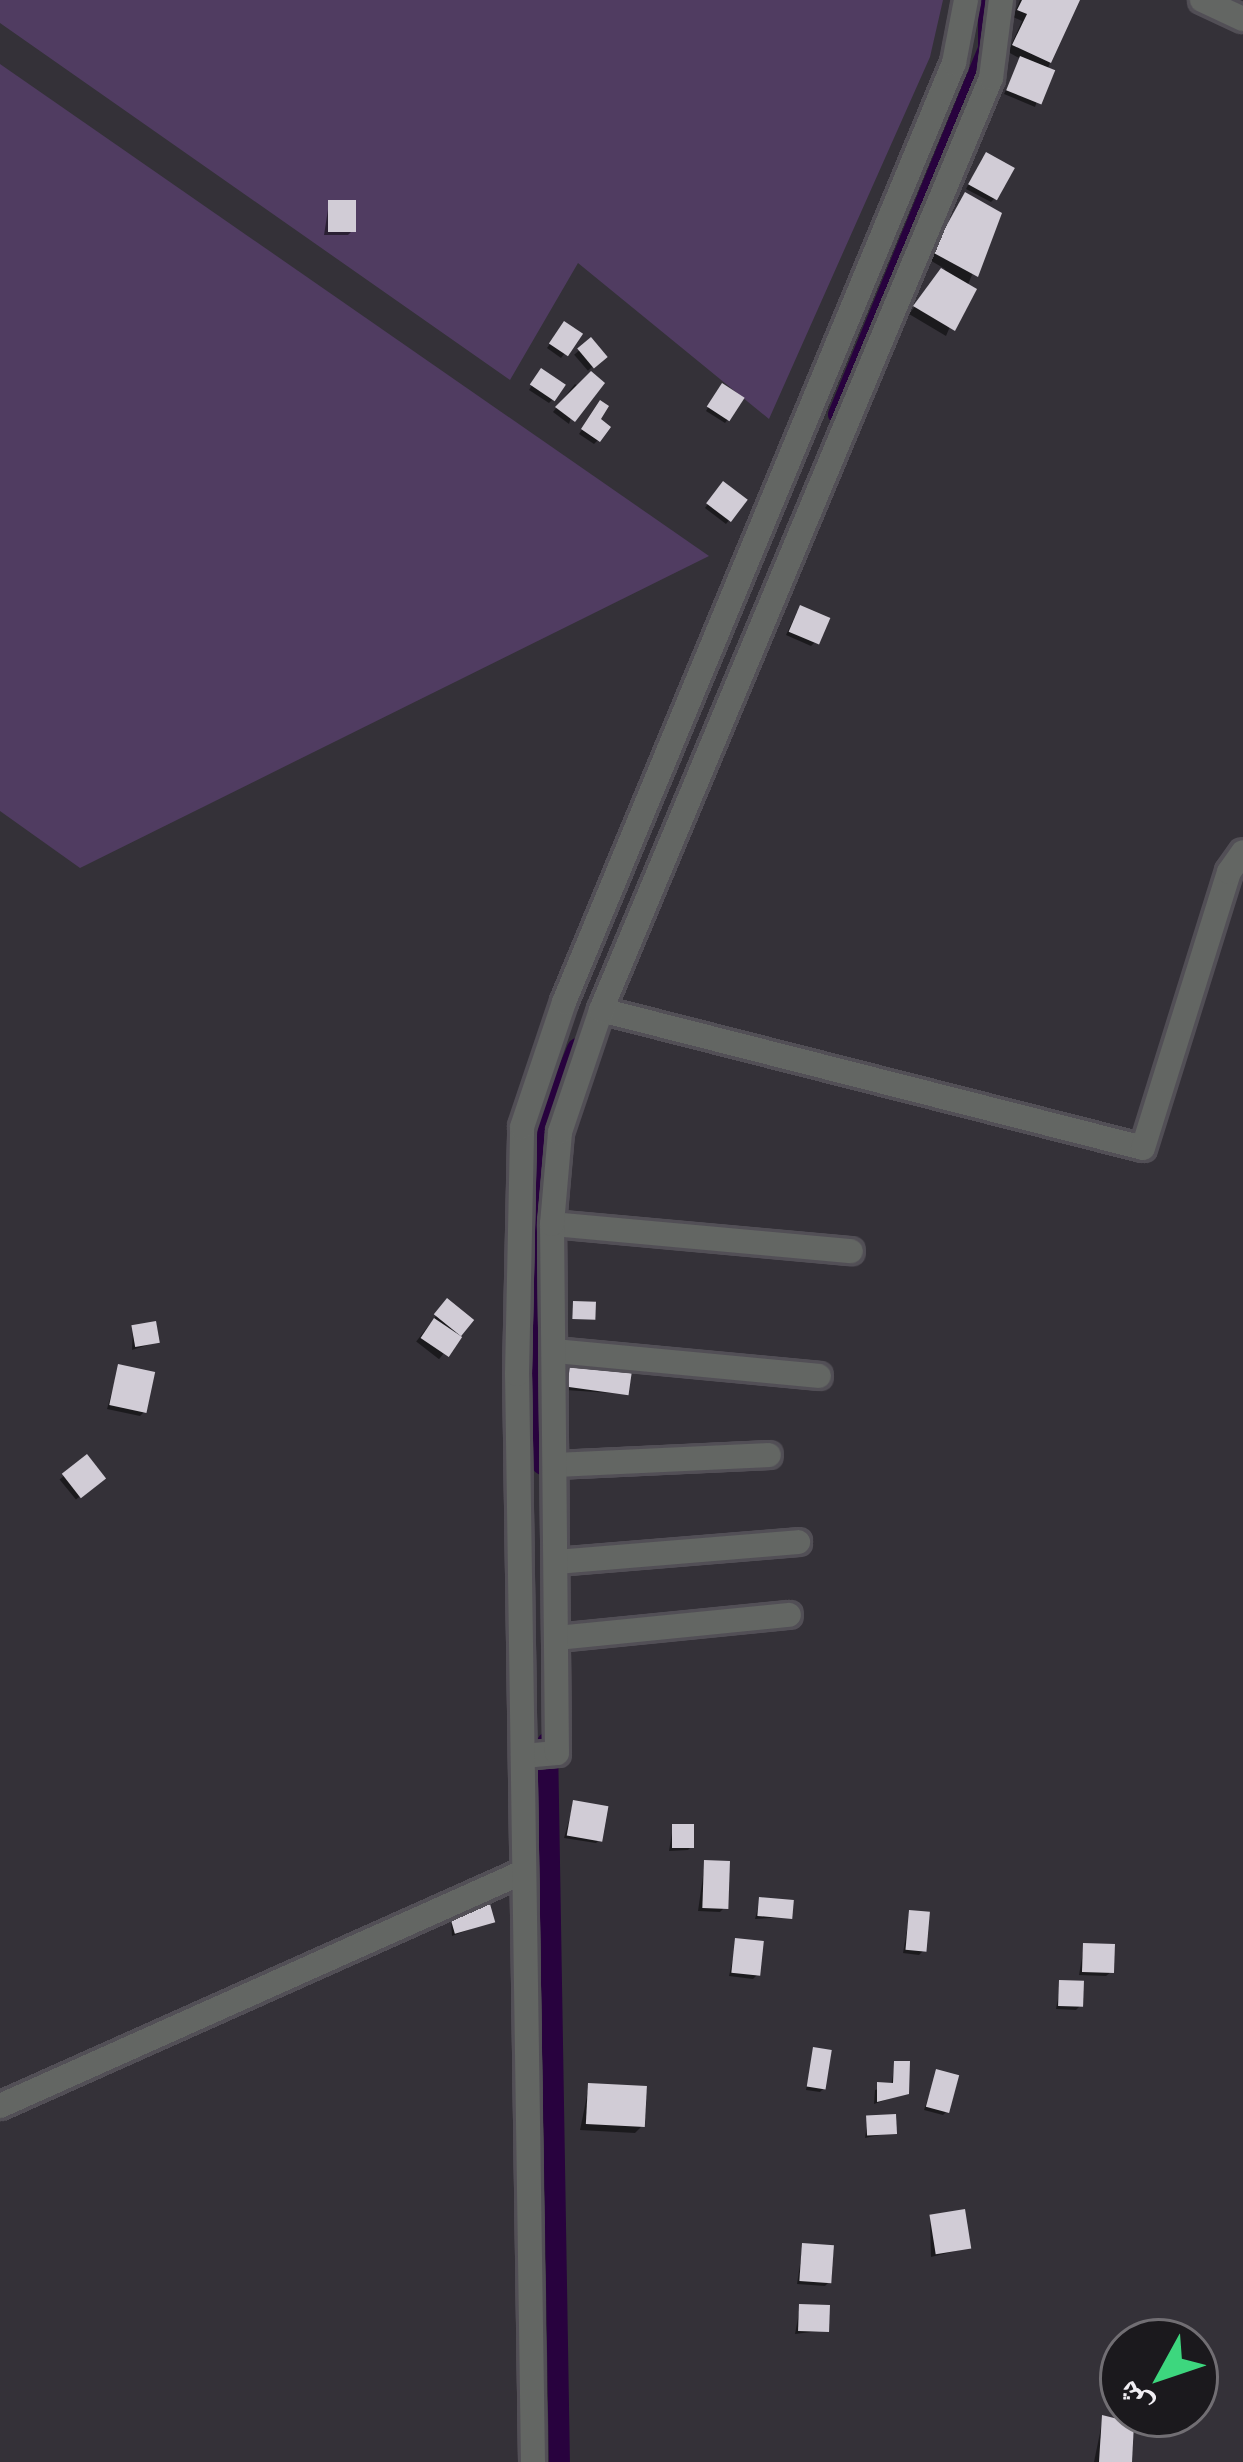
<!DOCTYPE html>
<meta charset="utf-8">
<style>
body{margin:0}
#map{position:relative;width:1243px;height:2462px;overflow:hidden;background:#343138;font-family:"Source Serif 4","Noto Naskh Arabic",serif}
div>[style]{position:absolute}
.green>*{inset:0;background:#503c61}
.shadow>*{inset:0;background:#0007;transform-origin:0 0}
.canal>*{height:21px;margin:-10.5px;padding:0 10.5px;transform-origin:10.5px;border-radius:10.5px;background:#28023e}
.building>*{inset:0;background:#d1ccd6;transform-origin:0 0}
.roads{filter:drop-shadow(3px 0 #524f56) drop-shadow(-3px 0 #524f56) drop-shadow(0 3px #524f56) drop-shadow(0 -3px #524f56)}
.minor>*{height:24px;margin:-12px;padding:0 12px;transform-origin:12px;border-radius:12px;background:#636663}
span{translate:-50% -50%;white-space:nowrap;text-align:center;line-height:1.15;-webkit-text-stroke:12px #1b191d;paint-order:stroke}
.north{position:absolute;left:1099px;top:2318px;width:120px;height:120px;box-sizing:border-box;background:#1b191d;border:3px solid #716e73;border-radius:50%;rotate:230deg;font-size:33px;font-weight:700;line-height:48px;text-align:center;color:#f1eef3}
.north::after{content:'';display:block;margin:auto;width:42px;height:54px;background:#3dd77e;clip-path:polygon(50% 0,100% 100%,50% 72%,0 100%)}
</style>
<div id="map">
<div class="green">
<i style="clip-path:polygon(0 0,943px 0,930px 57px,769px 419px,578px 263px,510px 380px,0 23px)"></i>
<i style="clip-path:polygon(0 64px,709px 556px,80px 868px,0 811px)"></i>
</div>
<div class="shadow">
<i style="clip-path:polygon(1020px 0,1071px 0,1035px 107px,1004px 94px,1021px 59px,1008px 52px,1022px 21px,1013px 17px)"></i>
<i style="clip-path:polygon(982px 159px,995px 198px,991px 202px,966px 189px)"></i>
<i style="clip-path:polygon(966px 196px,998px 214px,946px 336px,909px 314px,945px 269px,928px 259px)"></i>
<i style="clip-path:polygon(329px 203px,352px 231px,348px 235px,324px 235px)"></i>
<i style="clip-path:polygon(561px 329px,579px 335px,561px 358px,547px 348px)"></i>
<i style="left:590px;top:341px;width:21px;height:21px;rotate:49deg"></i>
<i style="clip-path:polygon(538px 376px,553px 399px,549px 403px,529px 390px)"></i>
<i style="clip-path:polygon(575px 384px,580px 388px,569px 424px,553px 412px)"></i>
<i style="clip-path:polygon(718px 391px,728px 419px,725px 423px,706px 411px)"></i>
<i style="clip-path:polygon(597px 408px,598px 440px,594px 444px,579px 434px)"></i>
<i style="clip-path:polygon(719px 489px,744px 501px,726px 524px,705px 508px)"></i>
<i style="clip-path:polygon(797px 612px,815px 642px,811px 646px,786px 635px)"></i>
<i style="left:447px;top:1302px;width:29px;height:50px;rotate:38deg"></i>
<i style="clip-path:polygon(133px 1329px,157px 1342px,132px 1350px)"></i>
<i style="clip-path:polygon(572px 1363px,625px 1394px,566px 1390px)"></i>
<i style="clip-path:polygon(119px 1367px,144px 1412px,140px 1416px,107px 1409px)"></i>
<i style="left:86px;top:1458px;width:26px;height:34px;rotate:51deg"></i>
<i style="clip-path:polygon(574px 1803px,600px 1839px,596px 1843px,564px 1838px)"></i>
<i style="clip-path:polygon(673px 1827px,692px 1846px,688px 1850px,669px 1851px)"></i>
<i style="clip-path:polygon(705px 1863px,724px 1908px,720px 1912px,698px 1911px)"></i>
<i style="clip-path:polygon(760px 1900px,789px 1917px,755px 1919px)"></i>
<i style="clip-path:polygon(910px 1913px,923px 1951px,919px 1955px,903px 1953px)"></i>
<i style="clip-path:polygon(451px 1919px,492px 1921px,452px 1936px)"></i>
<i style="clip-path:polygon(737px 1941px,757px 1975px,753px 1979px,729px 1976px)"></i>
<i style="clip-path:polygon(1084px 1946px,1111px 1972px,1106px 1976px,1079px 1975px)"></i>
<i style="clip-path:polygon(1061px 1983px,1080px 2006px,1076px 2010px,1056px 2009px)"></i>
<i style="clip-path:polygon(814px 2051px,824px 2088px,820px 2092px,806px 2090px)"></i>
<i style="clip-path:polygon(895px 2064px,906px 2093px,874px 2104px,875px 2090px,891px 2086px)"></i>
<i style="clip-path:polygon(937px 2072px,947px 2111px,943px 2115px,924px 2110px)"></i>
<i style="clip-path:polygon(589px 2086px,642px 2126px,635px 2133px,580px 2130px)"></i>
<i style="clip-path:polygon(868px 2118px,894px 2132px,865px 2138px)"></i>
<i style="clip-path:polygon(930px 2217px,968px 2248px,931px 2257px)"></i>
<i style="clip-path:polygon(803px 2246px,829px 2282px,825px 2286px,797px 2284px)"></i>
<i style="clip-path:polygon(800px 2307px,827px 2330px,795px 2334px)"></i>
<i style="clip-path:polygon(1103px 2418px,1129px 2462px,1094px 2462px)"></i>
</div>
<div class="canal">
<i style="left:838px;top:414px;width:396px;rotate:-67.7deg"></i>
<i style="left:988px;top:48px;width:48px;rotate:-90deg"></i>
<i style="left:542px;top:1464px;width:319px;rotate:-90.9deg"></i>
<i style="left:537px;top:1145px;width:105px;rotate:-67.6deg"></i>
<i style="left:547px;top:1742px;width:720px;rotate:89.05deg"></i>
</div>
<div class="building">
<i style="clip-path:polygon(1022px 0,1080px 0,1051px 63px,1012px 45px,1027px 14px,1017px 10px)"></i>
<i style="left:1020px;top:56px;width:38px;height:37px;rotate:22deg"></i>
<i style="left:986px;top:152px;width:33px;height:37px;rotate:29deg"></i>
<i style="clip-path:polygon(965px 192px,1002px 213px,978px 277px,932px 252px)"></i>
<i style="left:328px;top:200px;width:28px;height:32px"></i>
<i style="clip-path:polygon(941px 268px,977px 289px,955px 331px,913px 306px)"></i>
<i style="left:564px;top:321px;width:23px;height:27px;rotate:34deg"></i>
<i style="left:591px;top:337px;width:26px;height:18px;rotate:50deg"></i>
<i style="left:541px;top:368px;width:30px;height:20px;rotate:34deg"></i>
<i style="clip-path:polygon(591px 371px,605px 383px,575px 422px,555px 407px)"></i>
<i style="left:722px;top:383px;width:27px;height:28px;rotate:33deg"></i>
<i style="clip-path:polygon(600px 400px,609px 406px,601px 419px,611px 427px,600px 442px,581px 429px)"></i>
<i style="left:723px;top:481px;width:31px;height:28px;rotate:37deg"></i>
<i style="left:800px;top:605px;width:33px;height:29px;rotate:23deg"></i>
<i style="left:447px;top:1298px;width:35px;height:21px;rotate:39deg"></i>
<i style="left:573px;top:1301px;width:23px;height:18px;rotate:2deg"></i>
<i style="left:434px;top:1318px;width:34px;height:24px;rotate:34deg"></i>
<i style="left:156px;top:1321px;width:22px;height:25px;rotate:80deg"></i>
<i style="left:571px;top:1359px;width:62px;height:28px;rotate:8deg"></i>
<i style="left:118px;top:1364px;width:38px;height:42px;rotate:12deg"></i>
<i style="left:87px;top:1454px;width:31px;height:32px;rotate:52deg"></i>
<i style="left:573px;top:1800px;width:36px;height:36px;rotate:10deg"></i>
<i style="left:672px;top:1824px;width:22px;height:24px"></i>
<i style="left:704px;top:1860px;width:26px;height:48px;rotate:2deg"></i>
<i style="left:759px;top:1897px;width:35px;height:19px;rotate:5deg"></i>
<i style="left:490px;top:1904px;width:19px;height:42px;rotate:74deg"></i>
<i style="left:909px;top:1910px;width:21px;height:40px;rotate:5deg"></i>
<i style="left:735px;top:1938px;width:29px;height:35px;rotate:6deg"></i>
<i style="left:1083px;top:1943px;width:32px;height:29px;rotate:2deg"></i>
<i style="left:1059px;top:1980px;width:25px;height:26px;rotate:2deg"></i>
<i style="left:813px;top:2047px;width:19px;height:40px;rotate:9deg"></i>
<i style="clip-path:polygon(894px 2061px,910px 2061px,909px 2094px,877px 2102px,877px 2082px,893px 2083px)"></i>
<i style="left:936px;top:2069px;width:24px;height:39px;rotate:15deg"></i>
<i style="left:588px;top:2083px;width:59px;height:41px;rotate:3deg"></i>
<i style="left:896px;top:2114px;width:20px;height:30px;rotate:87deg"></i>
<i style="left:965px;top:2209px;width:40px;height:36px;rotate:81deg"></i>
<i style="left:802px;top:2243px;width:32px;height:38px;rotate:4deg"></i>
<i style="left:799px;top:2304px;width:31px;height:27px;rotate:2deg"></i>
<i style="clip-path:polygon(1102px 2415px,1134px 2423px,1132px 2462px,1099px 2462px)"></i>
</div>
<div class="roads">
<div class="minor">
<i style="left:1202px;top:0;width:45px;rotate:24.9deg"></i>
<i style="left:601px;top:1010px;width:559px;rotate:14.28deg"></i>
<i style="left:1143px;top:1148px;width:289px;rotate:-72.7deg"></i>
<i style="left:1229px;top:872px;width:24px;rotate:-55deg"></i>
<i style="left:552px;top:1224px;width:300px;rotate:5.2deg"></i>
<i style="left:555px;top:1351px;width:265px;rotate:5.4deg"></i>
<i style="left:557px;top:1465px;width:212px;rotate:-2.7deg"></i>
<i style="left:556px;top:1562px;width:243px;rotate:-4.7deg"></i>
<i style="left:557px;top:1638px;width:233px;rotate:-5.7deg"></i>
<i style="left:523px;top:1756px;width:34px;rotate:-5deg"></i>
<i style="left:557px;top:1753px;width:529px;rotate:-90.54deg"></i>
<i style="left:552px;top:1224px;width:92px;rotate:-85deg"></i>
<i style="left:560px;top:1132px;width:129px;rotate:-71.4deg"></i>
<i style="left:601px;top:1010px;width:1010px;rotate:-67.29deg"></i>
<i style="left:991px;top:78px;width:79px;rotate:-82.7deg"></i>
<i style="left:0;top:2106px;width:573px;rotate:-24.1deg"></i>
<i style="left:533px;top:2462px;width:1088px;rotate:-90.84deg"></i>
<i style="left:517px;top:1374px;width:247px;rotate:-88.8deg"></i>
<i style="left:522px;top:1127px;width:132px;rotate:-71.4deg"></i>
<i style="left:564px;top:1002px;width:1017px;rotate:-67.45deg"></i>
<i style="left:954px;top:63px;width:64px;rotate:-79.2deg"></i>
</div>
</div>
<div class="north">ش</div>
</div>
